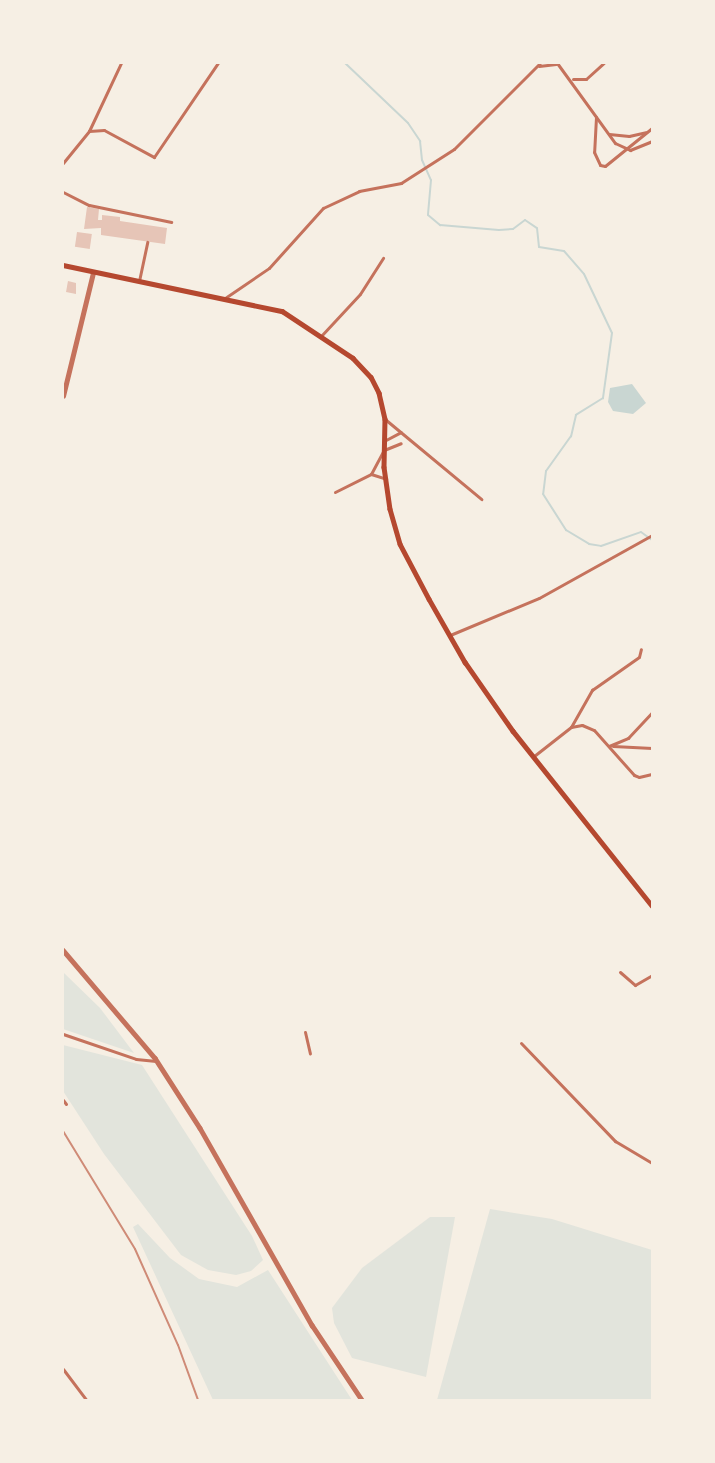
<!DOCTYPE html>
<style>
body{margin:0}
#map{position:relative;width:715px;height:1463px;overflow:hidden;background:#f6efe4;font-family:"DejaVu Sans",sans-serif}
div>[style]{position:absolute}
.green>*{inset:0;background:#e2e4dc}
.water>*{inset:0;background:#c9d6d2}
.stream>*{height:2px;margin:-1px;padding:0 1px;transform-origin:1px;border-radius:1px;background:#c9d6d2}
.building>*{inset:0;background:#e6c5b7;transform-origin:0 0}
.minor>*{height:3px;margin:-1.5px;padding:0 1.5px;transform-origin:1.5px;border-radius:1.5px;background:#c5725c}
.tertiary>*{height:4.5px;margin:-2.25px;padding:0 2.25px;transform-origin:2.25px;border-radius:2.25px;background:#c5725c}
.secondary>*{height:4.5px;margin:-2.25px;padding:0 2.25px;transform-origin:2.25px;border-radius:2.25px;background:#b5482f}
.rail>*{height:2px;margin:-1px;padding:0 1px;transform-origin:1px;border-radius:1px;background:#cf8b77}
span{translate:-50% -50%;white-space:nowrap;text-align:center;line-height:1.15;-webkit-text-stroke:4.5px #f6efe4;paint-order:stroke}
.frame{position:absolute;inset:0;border:64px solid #f6efe4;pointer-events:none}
</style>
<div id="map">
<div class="green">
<i style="clip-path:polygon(63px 972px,100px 1008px,134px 1053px,63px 1029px)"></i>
<i style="clip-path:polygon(63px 1045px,142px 1065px,252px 1236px,263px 1260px,251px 1271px,236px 1275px,208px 1270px,181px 1255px,104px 1154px,63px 1091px)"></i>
<i style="clip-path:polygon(490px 1209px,552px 1219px,652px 1250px,652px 1400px,437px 1400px)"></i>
<i style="clip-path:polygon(430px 1217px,455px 1217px,426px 1377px,352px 1358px,334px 1323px,332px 1308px,362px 1268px)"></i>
<i style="clip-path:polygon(138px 1224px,170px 1258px,199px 1279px,237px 1287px,268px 1270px,352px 1400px,213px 1400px,133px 1227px)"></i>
</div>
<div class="water">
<i style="clip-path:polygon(632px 384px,646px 403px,633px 414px,613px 411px,608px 402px,610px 388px)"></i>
</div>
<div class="stream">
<i style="left:345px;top:63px;width:87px;rotate:43.6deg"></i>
<i style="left:408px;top:123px;width:22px;rotate:56deg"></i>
<i style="left:420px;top:141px;width:19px;rotate:84deg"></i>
<i style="left:422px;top:160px;width:22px;rotate:66deg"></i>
<i style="left:431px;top:180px;width:35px;rotate:95deg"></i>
<i style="left:428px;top:215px;width:16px;rotate:40deg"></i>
<i style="left:440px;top:225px;width:59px;rotate:4.8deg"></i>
<i style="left:499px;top:230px;width:14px;rotate:-4deg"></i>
<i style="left:513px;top:229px;width:15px;rotate:-37deg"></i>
<i style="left:525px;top:220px;width:14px;rotate:34deg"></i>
<i style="left:537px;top:228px;width:19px;rotate:84deg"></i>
<i style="left:539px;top:247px;width:25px;rotate:9deg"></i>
<i style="left:564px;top:251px;width:30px;rotate:49deg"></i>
<i style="left:584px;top:274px;width:65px;rotate:64.6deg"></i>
<i style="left:612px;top:333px;width:66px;rotate:97.9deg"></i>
<i style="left:603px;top:398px;width:32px;rotate:148deg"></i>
<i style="left:576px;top:415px;width:22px;rotate:103deg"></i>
<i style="left:571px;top:436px;width:43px;rotate:125.5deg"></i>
<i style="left:546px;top:471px;width:23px;rotate:97deg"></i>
<i style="left:543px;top:494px;width:43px;rotate:57.4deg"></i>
<i style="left:566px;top:530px;width:27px;rotate:31deg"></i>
<i style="left:589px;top:544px;width:12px;rotate:9deg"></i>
<i style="left:601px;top:546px;width:42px;rotate:-19.3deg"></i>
<i style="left:641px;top:532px;width:14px;rotate:36deg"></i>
</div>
<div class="building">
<i style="clip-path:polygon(87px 207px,99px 209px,98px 220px,102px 220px,102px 215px,120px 217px,120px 221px,167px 228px,165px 244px,101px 235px,101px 228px,84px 229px)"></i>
<i style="left:77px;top:232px;width:15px;height:15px;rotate:8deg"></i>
<i style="clip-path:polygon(68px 281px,76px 283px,76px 294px,66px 292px)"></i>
</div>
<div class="minor">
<i style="left:557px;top:63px;width:99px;rotate:54.1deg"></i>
<i style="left:615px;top:143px;width:17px;rotate:25deg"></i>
<i style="left:630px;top:150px;width:24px;rotate:-22deg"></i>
<i style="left:539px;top:66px;width:17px;rotate:-7deg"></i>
<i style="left:573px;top:79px;width:13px"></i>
<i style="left:586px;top:79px;width:24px;rotate:-42deg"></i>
<i style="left:596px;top:117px;width:35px;rotate:93deg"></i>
<i style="left:594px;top:152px;width:14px;rotate:65deg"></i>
<i style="left:600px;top:165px;width:5px;rotate:11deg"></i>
<i style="left:605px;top:166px;width:60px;rotate:-39deg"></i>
<i style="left:89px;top:131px;width:15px;rotate:-4deg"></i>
<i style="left:104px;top:130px;width:57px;rotate:28.4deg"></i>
<i style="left:154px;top:157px;width:114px;rotate:-55.8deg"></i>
<i style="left:609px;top:134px;width:20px;rotate:6deg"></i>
<i style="left:629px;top:136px;width:17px;rotate:-13deg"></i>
<i style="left:63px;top:163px;width:41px;rotate:-50.9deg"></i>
<i style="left:89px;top:131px;width:75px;rotate:-64.8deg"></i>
<i style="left:63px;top:192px;width:29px;rotate:27deg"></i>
<i style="left:89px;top:205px;width:84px;rotate:11.7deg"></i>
<i style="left:139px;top:281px;width:40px;rotate:-78deg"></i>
<i style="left:225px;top:298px;width:53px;rotate:-34.3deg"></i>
<i style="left:269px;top:268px;width:81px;rotate:-48deg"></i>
<i style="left:323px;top:208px;width:40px;rotate:-25deg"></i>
<i style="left:359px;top:191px;width:43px;rotate:-10.8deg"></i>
<i style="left:401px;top:183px;width:63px;rotate:-32.7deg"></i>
<i style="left:454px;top:149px;width:122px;rotate:-45deg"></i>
<i style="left:321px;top:336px;width:57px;rotate:-47.1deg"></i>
<i style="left:360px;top:294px;width:43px;rotate:-57.4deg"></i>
<i style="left:386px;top:420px;width:124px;rotate:39.7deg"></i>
<i style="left:384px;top:441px;width:19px;rotate:-28deg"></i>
<i style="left:371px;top:474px;width:27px;rotate:-62deg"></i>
<i style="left:384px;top:450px;width:18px;rotate:-22deg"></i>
<i style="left:335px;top:492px;width:40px;rotate:-26.6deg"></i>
<i style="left:371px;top:474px;width:16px;rotate:18deg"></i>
<i style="left:450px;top:635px;width:96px;rotate:-22.6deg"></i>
<i style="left:539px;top:598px;width:129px;rotate:-29.1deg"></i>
<i style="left:571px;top:727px;width:43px;rotate:-60.4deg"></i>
<i style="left:592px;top:690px;width:57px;rotate:-35.1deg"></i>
<i style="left:639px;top:657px;width:8px;rotate:-76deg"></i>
<i style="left:609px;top:746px;width:21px;rotate:-23deg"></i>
<i style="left:628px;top:738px;width:35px;rotate:-47deg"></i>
<i style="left:613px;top:746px;width:39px;rotate:3deg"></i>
<i style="left:534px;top:756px;width:47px;rotate:-38.1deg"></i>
<i style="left:571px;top:727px;width:11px;rotate:-10deg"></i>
<i style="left:582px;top:725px;width:13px;rotate:23deg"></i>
<i style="left:594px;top:730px;width:60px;rotate:48.4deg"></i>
<i style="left:634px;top:775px;width:5px;rotate:22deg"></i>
<i style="left:639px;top:777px;width:13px;rotate:-13deg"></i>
<i style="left:620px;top:972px;width:20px;rotate:41deg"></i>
<i style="left:635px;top:985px;width:20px;rotate:-30deg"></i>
<i style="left:305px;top:1032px;width:22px;rotate:77deg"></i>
<i style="left:63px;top:1034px;width:77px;rotate:18.9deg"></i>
<i style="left:136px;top:1059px;width:20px;rotate:6deg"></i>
<i style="left:521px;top:1043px;width:136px;rotate:46.2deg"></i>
<i style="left:615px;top:1141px;width:43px;rotate:30.7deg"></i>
<i style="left:63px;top:1100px;width:5px;rotate:53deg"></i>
<i style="left:63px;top:1369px;width:39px;rotate:53deg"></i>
</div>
<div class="tertiary">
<i style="left:63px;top:396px;width:127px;rotate:-76.3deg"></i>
<i style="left:63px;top:950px;width:142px;rotate:49.6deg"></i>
<i style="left:155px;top:1058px;width:83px;rotate:57.3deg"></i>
<i style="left:200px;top:1128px;width:227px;rotate:60.4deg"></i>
<i style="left:312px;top:1325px;width:90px;rotate:56.3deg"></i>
</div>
<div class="secondary">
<i style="left:63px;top:265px;width:224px;rotate:11.9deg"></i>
<i style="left:282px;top:311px;width:85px;rotate:33.5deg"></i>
<i style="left:353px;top:358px;width:26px;rotate:47deg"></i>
<i style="left:371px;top:377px;width:18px;rotate:63deg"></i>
<i style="left:379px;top:393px;width:27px;rotate:77deg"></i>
<i style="left:385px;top:419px;width:48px;rotate:91.2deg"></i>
<i style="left:384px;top:467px;width:42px;rotate:81.9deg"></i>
<i style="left:390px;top:509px;width:36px;rotate:74deg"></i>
<i style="left:400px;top:544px;width:62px;rotate:62.2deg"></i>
<i style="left:429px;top:599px;width:73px;rotate:60.3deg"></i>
<i style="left:465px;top:662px;width:84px;rotate:55.2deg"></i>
<i style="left:513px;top:731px;width:223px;rotate:51.5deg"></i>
</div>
<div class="rail">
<i style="left:63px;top:1131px;width:138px;rotate:58.6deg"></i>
<i style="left:135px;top:1249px;width:105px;rotate:65.9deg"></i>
<i style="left:178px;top:1345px;width:59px;rotate:70deg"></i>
</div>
<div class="frame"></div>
</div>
